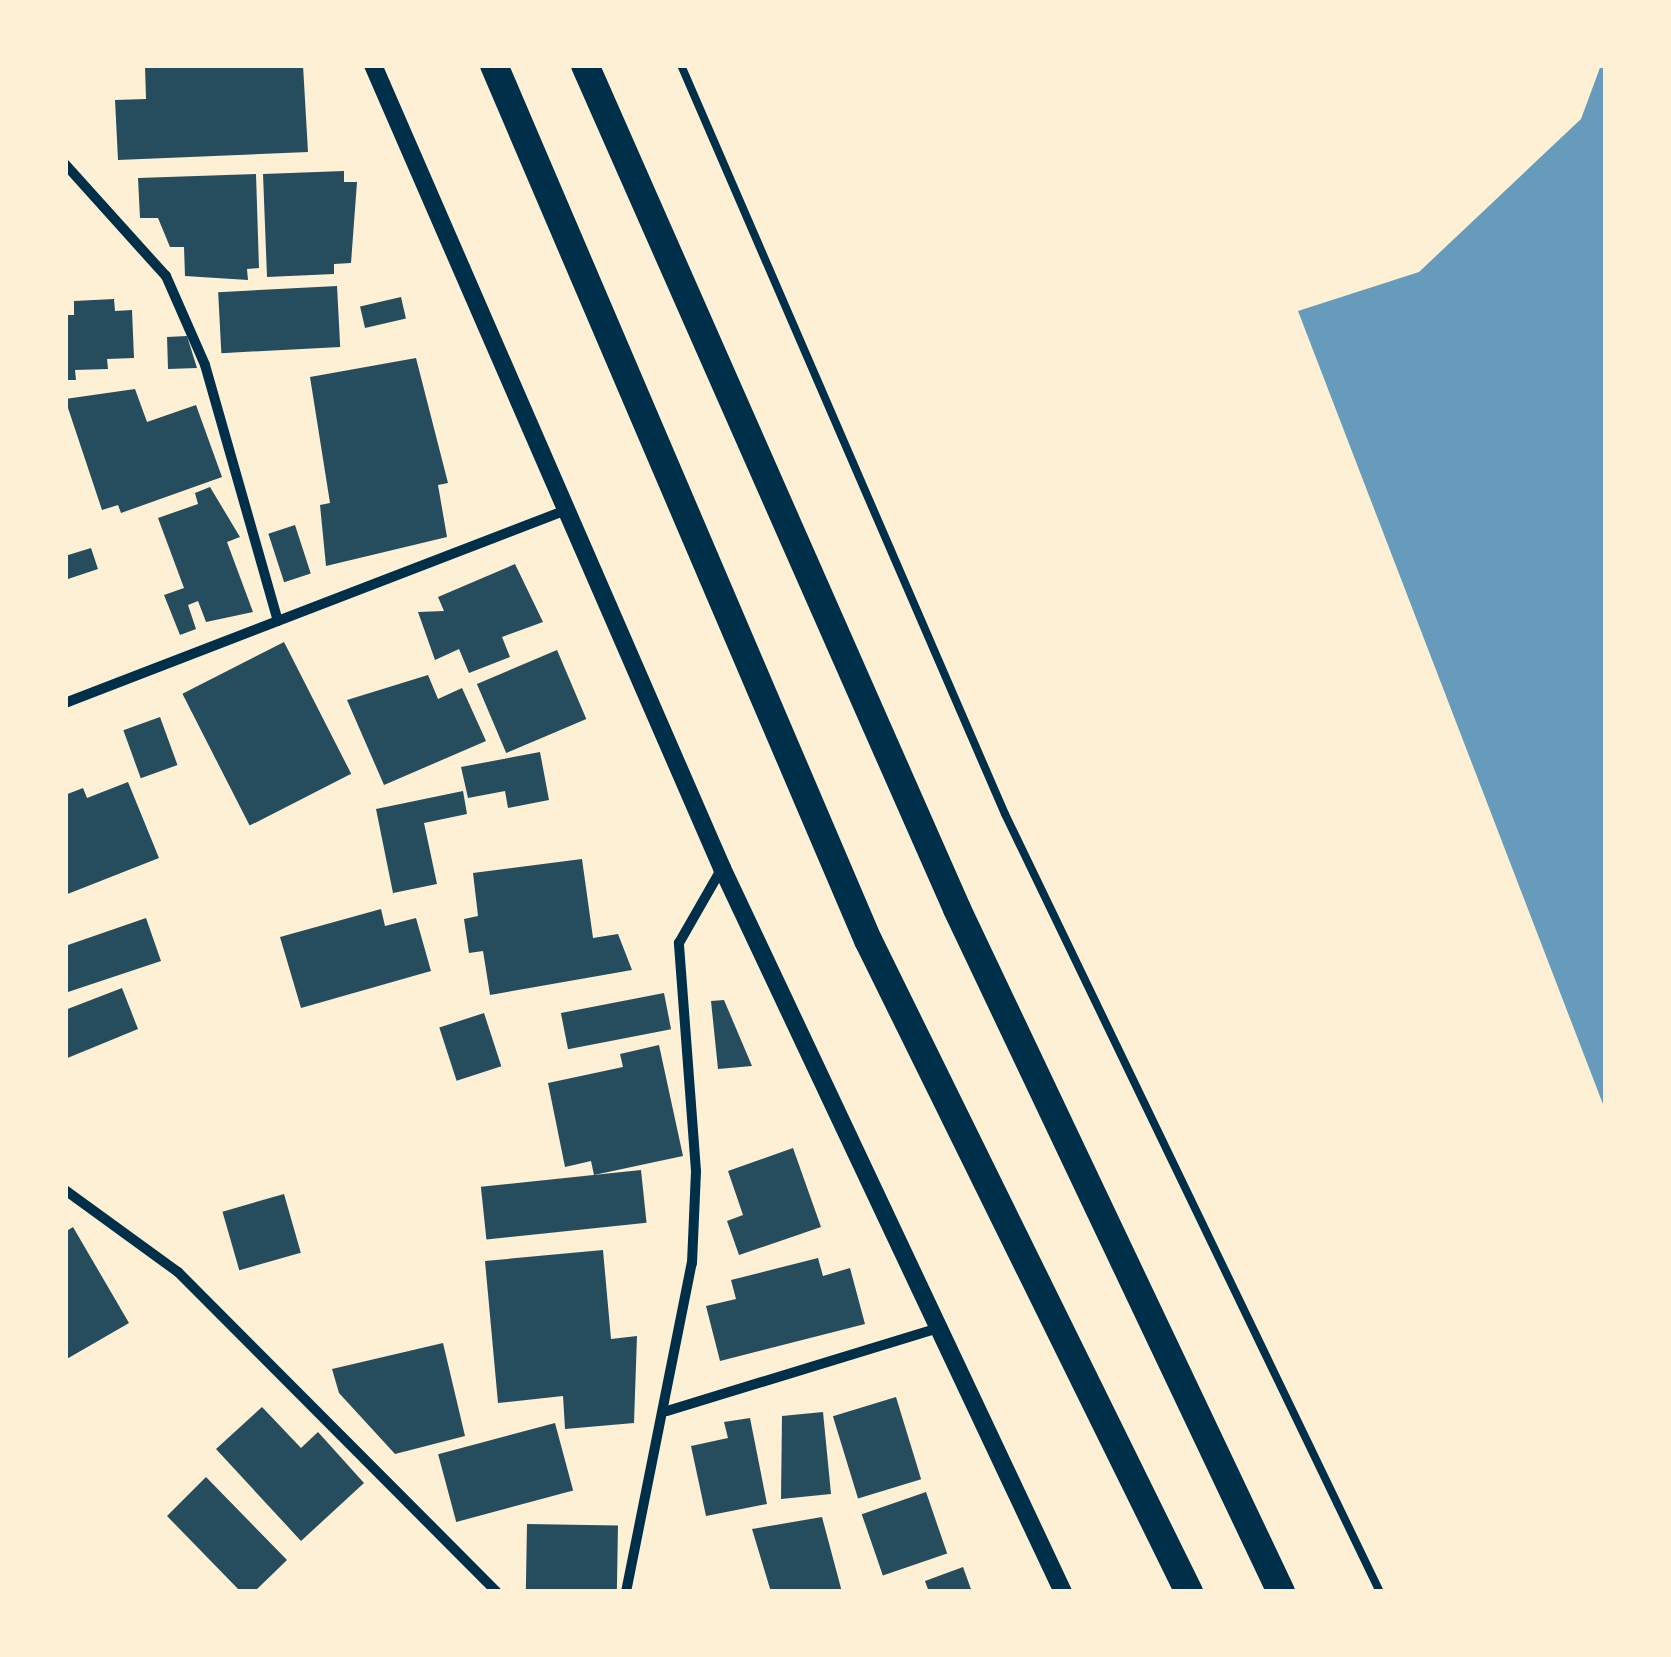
<!DOCTYPE html>
<style>
body{margin:0}
#map{position:relative;width:1671px;height:1657px;overflow:hidden;background:#fdf0d5;font-family:Rubik,sans-serif}
div>[style]{position:absolute}
.water>*{inset:0;background:#669bbc}
.building>*{inset:0;background:#264d5e;transform-origin:0 0}
.service>*{height:8px;margin:-4px;padding:0 4px;transform-origin:4px;border-radius:4px;background:#003049}
.minor>*{height:10px;margin:-5px;padding:0 5px;transform-origin:5px;border-radius:5px;background:#003049}
.tertiary>*{height:18px;margin:-9px;padding:0 9px;transform-origin:9px;border-radius:9px;background:#003049}
.trunk>*{height:28px;margin:-14px;padding:0 14px;transform-origin:14px;border-radius:14px;background:#003049}
span{translate:-50% -50%;white-space:nowrap;text-align:center;line-height:1.15;-webkit-text-stroke:10px #fdf0d5;paint-order:stroke}
.frame{position:absolute;inset:0;border:68px solid #fdf0d5;pointer-events:none}
</style>
<div id="map">
<div class="water">
<i style="clip-path:polygon(1601px 65px,1606px 65px,1606px 1112px,1298px 311px,1419px 272px,1581px 119px)"></i>
</div>
<div class="building">
<i style="clip-path:polygon(303px 65px,308px 152px,118px 160px,115px 100px,146px 99px,145px 66px)"></i>
<i style="clip-path:polygon(344px 171px,344px 182px,357px 182px,351px 263px,334px 264px,334px 274px,267px 277px,263px 174px)"></i>
<i style="clip-path:polygon(256px 174px,259px 268px,247px 269px,248px 280px,185px 276px,184px 247px,170px 247px,158px 218px,140px 218px,138px 178px)"></i>
<i style="left:337px;top:286px;width:61px;height:119px;rotate:87deg"></i>
<i style="left:401px;top:297px;width:22px;height:42px;rotate:77deg"></i>
<i style="clip-path:polygon(114px 299px,115px 311px,132px 310px,134px 358px,107px 359px,108px 369px,75px 370px,76px 380px,65px 380px,65px 315px,74px 315px,74px 301px)"></i>
<i style="clip-path:polygon(187px 336px,197px 368px,168px 369px,167px 337px)"></i>
<i style="clip-path:polygon(416px 358px,448px 483px,438px 485px,447px 537px,326px 566px,320px 505px,330px 503px,310px 377px)"></i>
<i style="clip-path:polygon(135px 389px,147px 422px,196px 405px,222px 477px,121px 513px,118px 505px,102px 510px,65px 399px)"></i>
<i style="clip-path:polygon(210px 487px,240px 537px,227px 542px,253px 612px,206px 622px,198px 601px,188px 605px,196px 629px,180px 635px,164px 595px,184px 588px,158px 518px,198px 504px,195px 493px)"></i>
<i style="left:295px;top:525px;width:51px;height:28px;rotate:72deg"></i>
<i style="clip-path:polygon(91px 548px,98px 569px,65px 580px,65px 556px)"></i>
<i style="clip-path:polygon(515px 564px,543px 622px,502px 637px,510px 657px,469px 673px,459px 649px,435px 660px,418px 612px,444px 611px,438px 597px)"></i>
<i style="left:284px;top:642px;width:148px;height:114px;rotate:63deg"></i>
<i style="left:557px;top:650px;width:75px;height:87px;rotate:67deg"></i>
<i style="clip-path:polygon(428px 675px,438px 699px,462px 688px,486px 741px,384px 785px,347px 700px)"></i>
<i style="left:160px;top:717px;width:51px;height:39px;rotate:70deg"></i>
<i style="clip-path:polygon(540px 752px,549px 800px,508px 808px,505px 791px,468px 798px,461px 767px)"></i>
<i style="clip-path:polygon(128px 782px,159px 858px,65px 895px,65px 795px,83px 788px,87px 798px)"></i>
<i style="clip-path:polygon(463px 791px,467px 814px,424px 823px,437px 884px,393px 893px,376px 809px)"></i>
<i style="clip-path:polygon(582px 859px,593px 938px,618px 934px,632px 970px,490px 995px,483px 951px,469px 953px,464px 919px,478px 916px,473px 873px)"></i>
<i style="clip-path:polygon(381px 909px,385px 926px,416px 918px,431px 971px,301px 1008px,280px 937px)"></i>
<i style="clip-path:polygon(146px 918px,161px 961px,65px 993px,65px 946px)"></i>
<i style="clip-path:polygon(122px 988px,138px 1029px,65px 1059px,65px 1010px)"></i>
<i style="left:664px;top:993px;width:37px;height:105px;rotate:79deg"></i>
<i style="clip-path:polygon(724px 1000px,752px 1066px,718px 1069px,711px 1001px)"></i>
<i style="left:484px;top:1013px;width:56px;height:47px;rotate:72deg"></i>
<i style="clip-path:polygon(659px 1045px,683px 1156px,594px 1175px,591px 1161px,565px 1167px,548px 1083px,623px 1067px,620px 1054px)"></i>
<i style="clip-path:polygon(793px 1148px,821px 1227px,739px 1255px,727px 1221px,743px 1215px,728px 1171px)"></i>
<i style="left:641px;top:1170px;width:53px;height:161px;rotate:84deg"></i>
<i style="left:284px;top:1194px;width:61px;height:64px;rotate:74deg"></i>
<i style="clip-path:polygon(73px 1227px,129px 1323px,65px 1360px,65px 1232px)"></i>
<i style="clip-path:polygon(603px 1250px,611px 1339px,637px 1336px,634px 1423px,565px 1429px,563px 1396px,498px 1403px,485px 1261px)"></i>
<i style="clip-path:polygon(818px 1258px,823px 1276px,850px 1268px,865px 1324px,720px 1361px,706px 1306px,736px 1299px,731px 1280px)"></i>
<i style="clip-path:polygon(443px 1343px,465px 1436px,395px 1454px,339px 1393px,332px 1369px)"></i>
<i style="left:896px;top:1397px;width:86px;height:66px;rotate:73deg"></i>
<i style="clip-path:polygon(262px 1407px,301px 1448px,318px 1432px,364px 1483px,301px 1541px,216px 1449px)"></i>
<i style="clip-path:polygon(823px 1412px,831px 1494px,781px 1499px,782px 1416px)"></i>
<i style="clip-path:polygon(750px 1418px,767px 1504px,706px 1516px,691px 1446px,728px 1438px,724px 1422px)"></i>
<i style="left:555px;top:1423px;width:70px;height:121px;rotate:75deg"></i>
<i style="clip-path:polygon(206px 1477px,287px 1560px,254px 1592px,241px 1592px,167px 1516px)"></i>
<i style="left:926px;top:1492px;width:65px;height:68px;rotate:71deg"></i>
<i style="clip-path:polygon(822px 1517px,842px 1592px,771px 1592px,752px 1529px)"></i>
<i style="left:527px;top:1524px;width:91px;height:68px;rotate:1deg"></i>
<i style="clip-path:polygon(963px 1567px,972px 1592px,929px 1592px,925px 1581px)"></i>
</div>
<div class="service">
<i style="left:681px;top:65px;width:816px;rotate:66.61deg"></i>
<i style="left:1005px;top:814px;width:864px;rotate:64.27deg"></i>
</div>
<div class="minor">
<i style="left:65px;top:164px;width:151px;rotate:48deg"></i>
<i style="left:166px;top:276px;width:97px;rotate:66.3deg"></i>
<i style="left:205px;top:365px;width:266px;rotate:74.1deg"></i>
<i style="left:65px;top:703px;width:532px;rotate:-21.06deg"></i>
<i style="left:65px;top:1190px;width:140px;rotate:36deg"></i>
<i style="left:178px;top:1272px;width:452px;rotate:45.1deg"></i>
<i style="left:667px;top:1411px;width:283px;rotate:-17deg"></i>
<i style="left:626px;top:1592px;width:336px;rotate:-78.7deg"></i>
<i style="left:692px;top:1263px;width:92px;rotate:-87.5deg"></i>
<i style="left:696px;top:1171px;width:229px;rotate:-94.3deg"></i>
<i style="left:679px;top:943px;width:86px;rotate:-60.2deg"></i>
</div>
<div class="tertiary">
<i style="left:373px;top:65px;width:876px;rotate:66.51deg"></i>
<i style="left:722px;top:868px;width:800px;rotate:64.78deg"></i>
</div>
<div class="trunk">
<i style="left:494px;top:65px;width:952px;rotate:66.86deg"></i>
<i style="left:868px;top:940px;width:727px;rotate:63.79deg"></i>
<i style="left:585px;top:65px;width:922px;rotate:66.21deg"></i>
<i style="left:957px;top:909px;width:756px;rotate:64.62deg"></i>
</div>
<div class="frame"></div>
</div>
